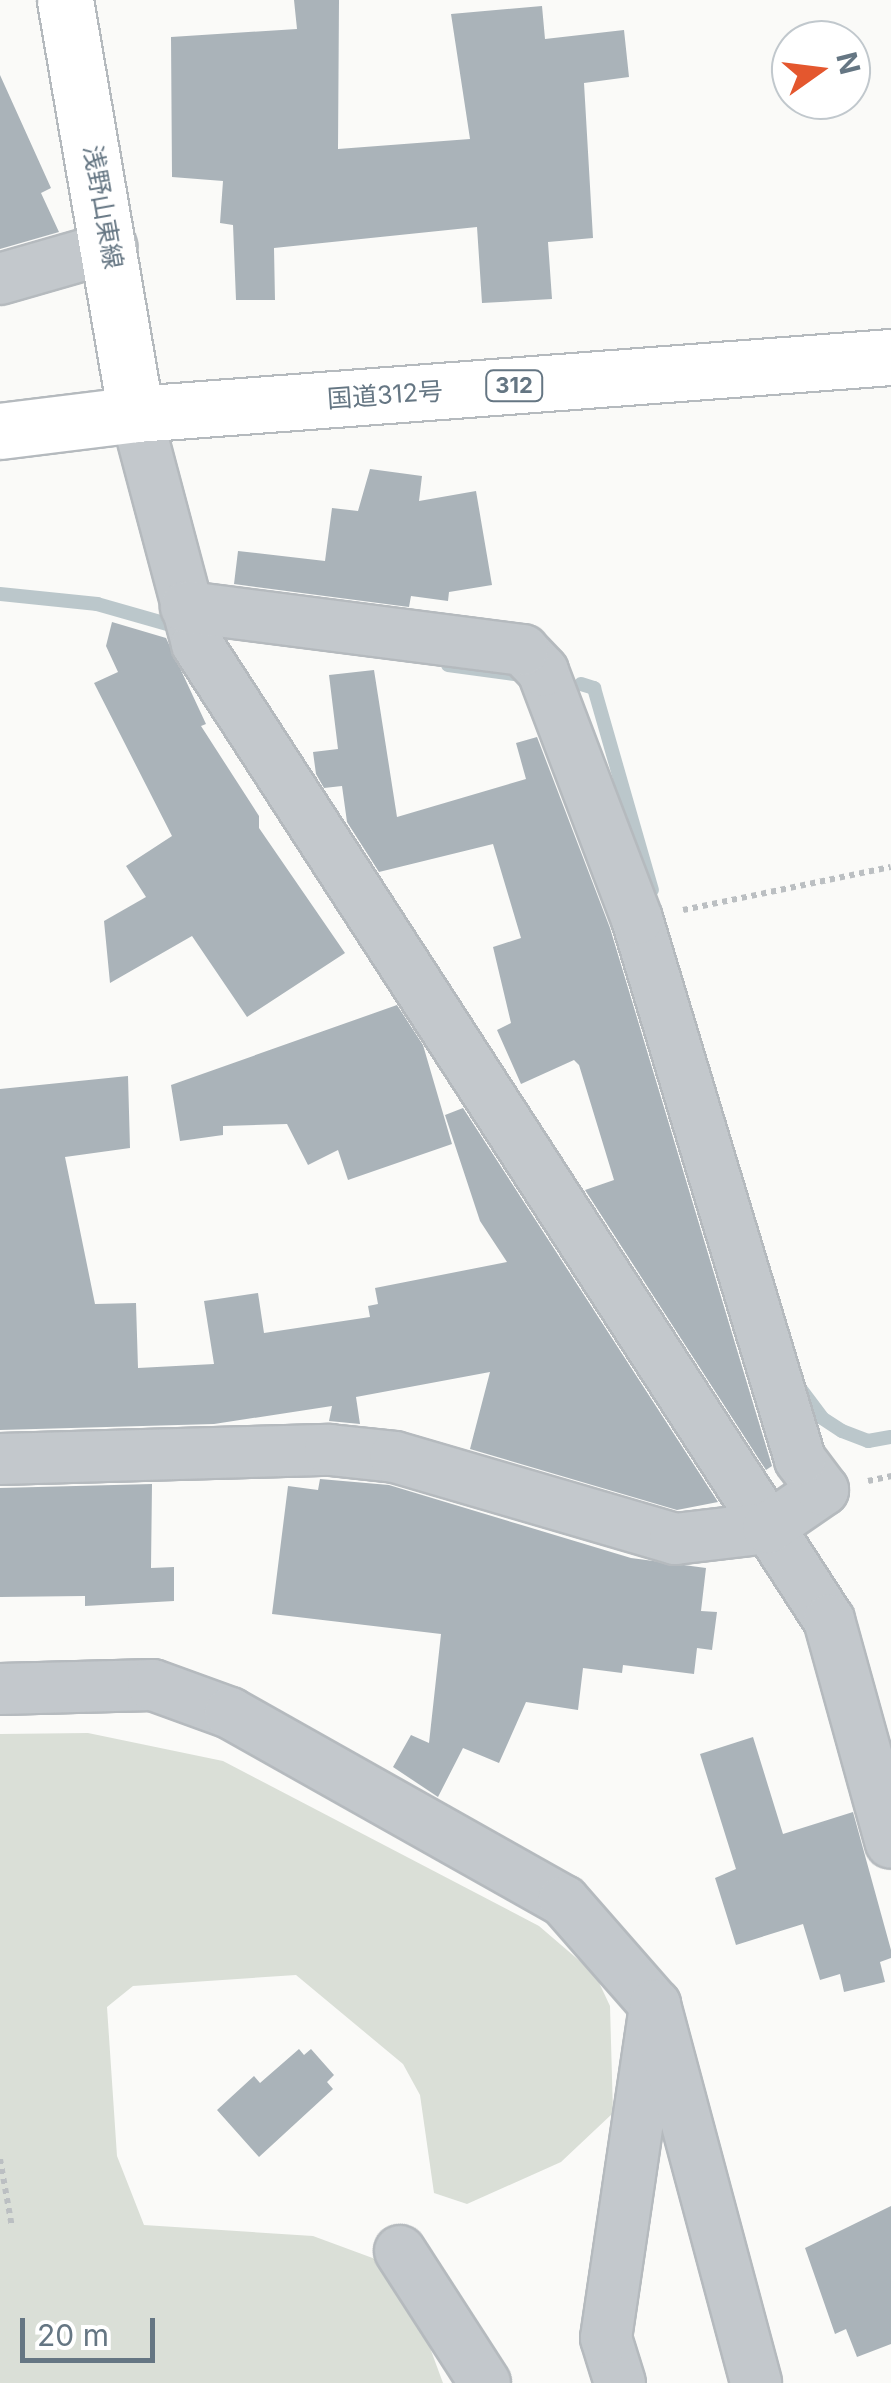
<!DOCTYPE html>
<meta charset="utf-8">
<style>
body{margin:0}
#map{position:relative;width:891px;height:2383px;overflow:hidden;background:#fafaf8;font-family:Inter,"Noto Sans JP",sans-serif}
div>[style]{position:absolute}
.green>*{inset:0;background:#dadfd7}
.stream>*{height:14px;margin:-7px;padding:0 7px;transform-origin:7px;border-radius:7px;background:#bbc7cb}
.building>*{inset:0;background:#aab3b9}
.path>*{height:6px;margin-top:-3px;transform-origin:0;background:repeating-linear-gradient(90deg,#bbbfc2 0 5px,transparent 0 10px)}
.roads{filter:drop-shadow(2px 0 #b5babe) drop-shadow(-2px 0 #b5babe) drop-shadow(0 2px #b5babe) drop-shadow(0 -2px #b5babe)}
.minor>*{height:50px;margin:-25px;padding:0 25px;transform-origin:25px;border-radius:25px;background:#c3c8cc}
.major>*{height:55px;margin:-27.5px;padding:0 27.5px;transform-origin:27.5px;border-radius:27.5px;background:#fff}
.highway>*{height:55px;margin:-27.5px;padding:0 27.5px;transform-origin:27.5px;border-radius:27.5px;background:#fff}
span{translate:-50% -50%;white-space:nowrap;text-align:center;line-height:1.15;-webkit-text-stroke:10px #fff;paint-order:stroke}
.shield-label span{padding:2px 8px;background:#fff;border:2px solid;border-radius:8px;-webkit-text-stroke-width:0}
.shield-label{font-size:22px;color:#657683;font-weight:700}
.street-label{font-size:25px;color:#657683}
.north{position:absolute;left:771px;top:20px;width:100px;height:100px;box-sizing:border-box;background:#fff;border:2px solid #c1c8cd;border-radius:50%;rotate:76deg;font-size:28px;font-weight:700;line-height:40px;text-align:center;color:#657683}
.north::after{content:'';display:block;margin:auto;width:35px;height:45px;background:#e4572e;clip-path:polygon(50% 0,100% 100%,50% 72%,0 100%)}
.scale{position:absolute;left:20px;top:2318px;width:135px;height:45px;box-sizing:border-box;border:5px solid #657683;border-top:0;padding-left:12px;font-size:30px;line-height:35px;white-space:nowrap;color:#657683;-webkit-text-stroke:8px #fff;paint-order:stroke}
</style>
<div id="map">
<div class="green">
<i style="clip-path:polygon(88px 1733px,223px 1761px,539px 1926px,595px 1974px,610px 2006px,613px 2113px,561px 2162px,467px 2204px,434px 2193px,420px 2095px,403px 2064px,296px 1975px,133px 1986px,107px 2007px,117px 2156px,144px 2225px,313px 2236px,378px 2260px,405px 2280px,443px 2383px,0 2383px,0 1734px)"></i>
</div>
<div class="stream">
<i style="left:0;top:594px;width:98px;rotate:5.9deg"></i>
<i style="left:97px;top:604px;width:73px;rotate:15.9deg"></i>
<i style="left:448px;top:665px;width:74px;rotate:7.8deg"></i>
<i style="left:581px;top:684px;width:14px;rotate:17deg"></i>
<i style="left:594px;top:688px;width:210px;rotate:74deg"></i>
<i style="left:802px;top:1391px;width:34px;rotate:53deg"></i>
<i style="left:822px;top:1418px;width:24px;rotate:33deg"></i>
<i style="left:842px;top:1431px;width:28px;rotate:21deg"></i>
<i style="left:868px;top:1441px;width:23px;rotate:-10deg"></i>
</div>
<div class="building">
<i style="clip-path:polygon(294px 0,339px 0,338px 149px,470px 139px,451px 14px,542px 6px,545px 39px,624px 30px,629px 77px,584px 83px,593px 238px,548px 242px,552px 299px,482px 303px,477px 227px,274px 248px,275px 300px,236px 300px,233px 225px,220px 223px,223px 181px,172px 177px,171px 37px,297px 29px)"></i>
<i style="clip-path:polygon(0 75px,51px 188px,41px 193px,59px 232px,0 249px)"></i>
<i style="clip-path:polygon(370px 469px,422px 476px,419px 501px,476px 491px,492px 585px,449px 592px,448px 601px,411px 596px,409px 607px,234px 584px,238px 551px,325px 561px,332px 508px,358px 511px)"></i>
<i style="clip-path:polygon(112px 622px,166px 638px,206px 724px,201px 726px,259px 816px,259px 828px,345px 953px,247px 1017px,192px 936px,110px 983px,104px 921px,146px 897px,126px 866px,172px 836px,94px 683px,118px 672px,106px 646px)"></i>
<i style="clip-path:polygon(374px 670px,397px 817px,526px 779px,516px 743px,537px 737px,610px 928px,772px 1466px,766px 1470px,585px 1190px,614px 1180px,579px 1065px,574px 1060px,521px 1084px,497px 1030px,511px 1023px,493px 947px,521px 938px,493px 844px,379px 872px,347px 822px,342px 786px,324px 788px,316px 774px,313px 752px,338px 749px,329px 675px)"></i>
<i style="clip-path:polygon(397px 1005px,423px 1045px,452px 1144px,348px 1180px,338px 1150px,308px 1165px,287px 1124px,223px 1126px,223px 1135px,180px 1141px,171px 1085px)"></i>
<i style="clip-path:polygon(128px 1076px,130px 1148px,65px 1157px,95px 1304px,136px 1303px,138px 1368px,214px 1364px,204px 1301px,258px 1293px,264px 1333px,370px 1317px,368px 1306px,378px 1304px,375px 1288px,507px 1262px,480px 1221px,445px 1115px,463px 1108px,718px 1502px,677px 1510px,470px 1449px,490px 1372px,356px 1397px,360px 1424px,329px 1421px,332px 1406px,214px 1424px,0 1430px,0 1089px)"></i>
<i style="clip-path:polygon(320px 1479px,389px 1485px,631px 1558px,706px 1568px,701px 1611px,717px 1612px,712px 1650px,697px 1648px,694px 1674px,623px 1665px,622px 1673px,583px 1668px,578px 1710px,526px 1702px,499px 1763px,463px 1748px,438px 1797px,393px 1767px,411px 1735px,429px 1743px,441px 1634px,272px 1614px,288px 1486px,318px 1490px)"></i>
<i style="clip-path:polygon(152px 1484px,151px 1568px,174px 1567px,174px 1601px,85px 1606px,85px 1596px,0 1597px,0 1488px)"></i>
<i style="clip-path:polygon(753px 1737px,783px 1834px,853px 1812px,891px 1950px,891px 1958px,880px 1962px,885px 1982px,844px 1992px,840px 1974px,820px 1980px,803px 1924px,736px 1945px,715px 1878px,736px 1869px,700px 1754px)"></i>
<i style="clip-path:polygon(299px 2049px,304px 2055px,311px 2049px,334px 2075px,327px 2082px,333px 2089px,259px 2157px,217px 2110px,254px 2076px,260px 2083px)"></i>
<i style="clip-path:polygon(891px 2206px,891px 2344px,857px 2357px,846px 2329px,835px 2334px,805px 2248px)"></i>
</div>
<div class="path">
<i style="left:683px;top:910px;width:212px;rotate:-11.7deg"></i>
<i style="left:868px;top:1481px;width:24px;rotate:-12deg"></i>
<i style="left:0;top:2159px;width:69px;rotate:80deg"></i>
</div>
<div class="roads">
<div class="minor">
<i style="left:0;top:279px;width:116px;rotate:-16.1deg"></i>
<i style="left:136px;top:414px;width:238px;rotate:75.1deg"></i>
<i style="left:197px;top:644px;width:1163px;rotate:57.08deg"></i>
<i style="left:829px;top:1620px;width:231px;rotate:74.5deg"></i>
<i style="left:0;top:1459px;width:330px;rotate:-1.6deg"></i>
<i style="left:330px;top:1450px;width:65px;rotate:6.1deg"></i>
<i style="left:395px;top:1457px;width:292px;rotate:16.3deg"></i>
<i style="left:675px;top:1539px;width:94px;rotate:-6.7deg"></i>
<i style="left:768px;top:1528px;width:67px;rotate:-34.6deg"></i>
<i style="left:823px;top:1490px;width:39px;rotate:-127deg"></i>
<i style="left:800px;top:1459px;width:564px;rotate:-106.8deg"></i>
<i style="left:637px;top:919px;width:265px;rotate:-110.8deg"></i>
<i style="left:543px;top:671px;width:29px;rotate:-134deg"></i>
<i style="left:523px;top:650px;width:340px;rotate:-172.7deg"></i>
<i style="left:0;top:1689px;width:153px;rotate:-1.5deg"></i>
<i style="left:153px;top:1685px;width:82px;rotate:20deg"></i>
<i style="left:230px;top:1713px;width:383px;rotate:29.4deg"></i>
<i style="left:564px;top:1901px;width:138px;rotate:48.8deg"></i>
<i style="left:400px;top:2251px;width:157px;rotate:57.2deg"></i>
<i style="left:620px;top:2383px;width:47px;rotate:-107.3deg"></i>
<i style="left:606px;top:2338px;width:337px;rotate:-81.6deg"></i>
<i style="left:655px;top:2005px;width:391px;rotate:75deg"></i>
</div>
<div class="major">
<i style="left:65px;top:0;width:420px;rotate:80.3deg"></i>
</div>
<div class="highway">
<i style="left:0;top:431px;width:137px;rotate:-7.1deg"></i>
<i style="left:136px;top:414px;width:757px;rotate:-4.32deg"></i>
</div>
</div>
<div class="shield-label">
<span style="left:514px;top:386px">312</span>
</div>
<div class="street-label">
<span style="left:103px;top:207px;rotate:80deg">浅野山東線</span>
<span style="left:385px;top:395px;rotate:-4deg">国道312号</span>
</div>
<div class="north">N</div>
<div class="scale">20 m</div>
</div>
